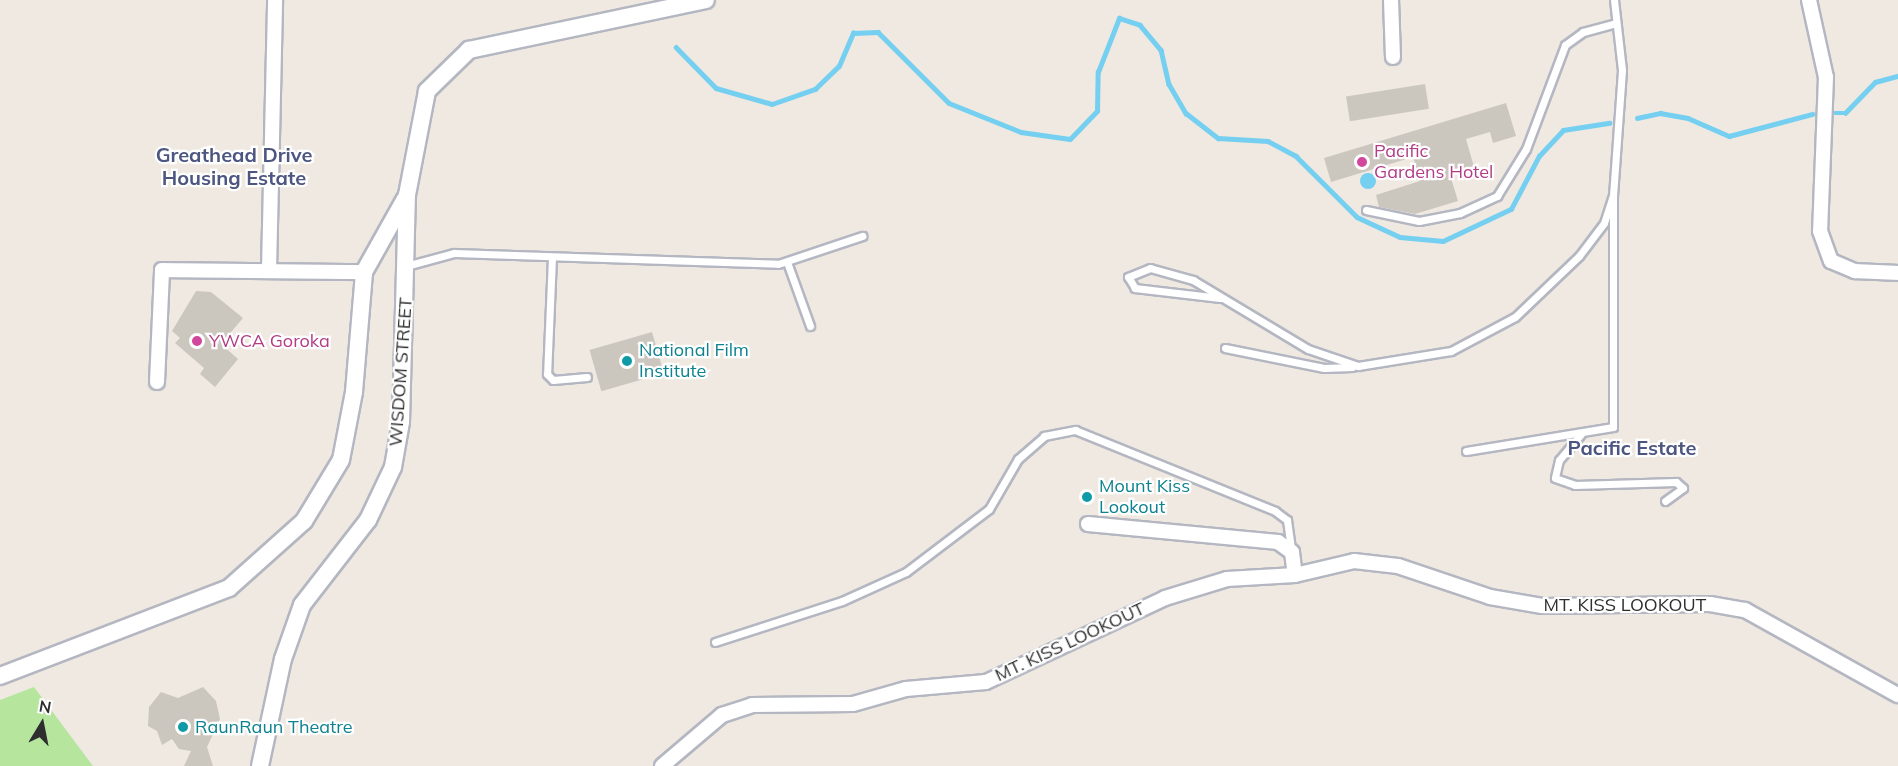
<!DOCTYPE html>
<style>
body{margin:0}
#map{position:relative;width:1898px;height:766px;overflow:hidden;background:#efe9e1;font-family:Mulish,sans-serif}
div>[style]{position:absolute}
.green>*{inset:0;background:#b6e59e}
.water>*{inset:0;background:#75cff0}
.round{border-radius:50%}
.stream>*{height:4.5px;margin:-2.25px;padding:0 2.25px;transform-origin:2.25px;border-radius:2.25px;background:#75cff0}
.building>*{inset:0;background:#cbc7bf;transform-origin:0 0}
.roads{filter:drop-shadow(2px 0 #b4b7c1) drop-shadow(-2px 0 #b4b7c1) drop-shadow(0 2px #b4b7c1) drop-shadow(0 -2px #b4b7c1)}
.service>*{height:7px;margin:-3.5px;padding:0 3.5px;transform-origin:3.5px;border-radius:3.5px;background:#fff}
.minor>*{height:14px;margin:-7px;padding:0 7px;transform-origin:7px;border-radius:7px;background:#fff}
.tertiary>*{height:16px;margin:-8px;padding:0 8px;transform-origin:8px;border-radius:8px;background:#fff}
.dots>*{width:16px;height:16px;translate:-50% -50%;box-sizing:border-box;border:3px solid #fff;border-radius:50%}
span{translate:-50% -50%;white-space:nowrap;text-align:center;line-height:1.15;-webkit-text-stroke:4.5px #fff;paint-order:stroke}
.hotel-label{font-size:18px;color:#b23c85}
.left{translate:0 -50%;text-align:left}
.culture-label{font-size:18px;color:#0d838f}
.street-label{font-size:18px;color:#2e2e2e}
.neighbourhood-label{font-size:20px;color:#4d5680;font-weight:700}
.north{position:absolute;left:12px;top:694px;width:60px;height:60px;-webkit-text-stroke:4px #fff;paint-order:stroke;rotate:10deg;font-size:16px;font-weight:700;line-height:24px;text-align:center;color:#2e2e2e}
.north::after{content:'';display:block;margin:auto;width:21px;height:27px;background:#2e2e2e;clip-path:polygon(50% 0,100% 100%,50% 72%,0 100%)}
</style>
<div id="map">
<div class="green">
<i style="clip-path:polygon(34px 687px,93px 766px,0 766px,0 700px)"></i>
</div>
<div class="water">
<i class="round" style="left:1360px;top:173px;width:16px;height:16px"></i>
</div>
<div class="stream">
<i style="left:676px;top:47px;width:57px;rotate:45.7deg"></i>
<i style="left:716px;top:88px;width:58px;rotate:15.9deg"></i>
<i style="left:772px;top:104px;width:46px;rotate:-19.2deg"></i>
<i style="left:815px;top:89px;width:33px;rotate:-44deg"></i>
<i style="left:839px;top:66px;width:36px;rotate:-67deg"></i>
<i style="left:853px;top:33px;width:25px;rotate:-2deg"></i>
<i style="left:878px;top:32px;width:100px;rotate:45deg"></i>
<i style="left:949px;top:103px;width:78px;rotate:21.9deg"></i>
<i style="left:1021px;top:132px;width:49px;rotate:8.1deg"></i>
<i style="left:1070px;top:139px;width:39px;rotate:-46deg"></i>
<i style="left:1097px;top:111px;width:39px;rotate:-89deg"></i>
<i style="left:1098px;top:72px;width:58px;rotate:-68.7deg"></i>
<i style="left:1119px;top:18px;width:22px;rotate:18deg"></i>
<i style="left:1140px;top:25px;width:33px;rotate:50deg"></i>
<i style="left:1161px;top:50px;width:35px;rotate:77deg"></i>
<i style="left:1169px;top:84px;width:34px;rotate:60deg"></i>
<i style="left:1186px;top:113px;width:41px;rotate:38deg"></i>
<i style="left:1218px;top:138px;width:50px;rotate:3.4deg"></i>
<i style="left:1268px;top:141px;width:32px;rotate:28deg"></i>
<i style="left:1296px;top:156px;width:86px;rotate:45deg"></i>
<i style="left:1357px;top:217px;width:47px;rotate:24.9deg"></i>
<i style="left:1400px;top:237px;width:43px;rotate:5.3deg"></i>
<i style="left:1443px;top:241px;width:75px;rotate:-25.2deg"></i>
<i style="left:1511px;top:209px;width:60px;rotate:-62.2deg"></i>
<i style="left:1539px;top:156px;width:35px;rotate:-47deg"></i>
<i style="left:1563px;top:130px;width:47px;rotate:-8.7deg"></i>
<i style="left:1835px;top:113px;width:10px"></i>
<i style="left:1845px;top:113px;width:43px;rotate:-45.9deg"></i>
<i style="left:1875px;top:82px;width:24px;rotate:-15deg"></i>
<i style="left:1637px;top:118px;width:24px;rotate:-12deg"></i>
<i style="left:1660px;top:113px;width:28px;rotate:10deg"></i>
<i style="left:1688px;top:118px;width:45px;rotate:23.7deg"></i>
<i style="left:1729px;top:136px;width:86px;rotate:-14.8deg"></i>
</div>
<div class="building">
<i style="left:1425px;top:84px;width:25px;height:80px;rotate:81deg"></i>
<i style="clip-path:polygon(1506px 103px,1516px 136px,1493px 143px,1490px 132px,1466px 139px,1474px 167px,1450px 175px,1458px 201px,1415px 214px,1379px 207px,1376px 195px,1420px 181px,1413px 157px,1331px 182px,1324px 158px)"></i>
<i style="clip-path:polygon(196px 291px,211px 292px,243px 318px,221px 344px,238px 359px,215px 387px,200px 374px,204px 368px,175px 343px,180px 338px,172px 331px)"></i>
<i style="left:652px;top:332px;width:43px;height:65px;rotate:74deg"></i>
<i style="clip-path:polygon(203px 687px,216px 701px,220px 719px,207px 747px,213px 766px,184px 766px,191px 751px,179px 749px,172px 739px,162px 745px,157px 731px,148px 726px,149px 707px,161px 692px,178px 698px)"></i>
</div>
<div class="roads">
<div class="service">
<i style="left:1366px;top:210px;width:54px;rotate:11.7deg"></i>
<i style="left:1419px;top:221px;width:42px;rotate:-11deg"></i>
<i style="left:1460px;top:213px;width:41px;rotate:-24.7deg"></i>
<i style="left:1497px;top:196px;width:55px;rotate:-58.3deg"></i>
<i style="left:1526px;top:149px;width:111px;rotate:-69.4deg"></i>
<i style="left:1565px;top:45px;width:22px;rotate:-36deg"></i>
<i style="left:1583px;top:32px;width:34px;rotate:-15deg"></i>
<i style="left:552px;top:257px;width:117px;rotate:92.4deg"></i>
<i style="left:547px;top:374px;width:8px;rotate:45deg"></i>
<i style="left:553px;top:380px;width:34px;rotate:-5deg"></i>
<i style="left:787px;top:262px;width:68px;rotate:70.2deg"></i>
<i style="left:406px;top:266px;width:50px;rotate:-15.2deg"></i>
<i style="left:454px;top:253px;width:324px;rotate:1.9deg"></i>
<i style="left:778px;top:264px;width:89px;rotate:-18.4deg"></i>
<i style="left:1220px;top:298px;width:86px;rotate:-173.3deg"></i>
<i style="left:1135px;top:288px;width:13px;rotate:-122deg"></i>
<i style="left:1128px;top:277px;width:24px;rotate:-22deg"></i>
<i style="left:1150px;top:268px;width:45px;rotate:15.6deg"></i>
<i style="left:1193px;top:280px;width:134px;rotate:31deg"></i>
<i style="left:1308px;top:349px;width:53px;rotate:18.8deg"></i>
<i style="left:1358px;top:366px;width:94px;rotate:-9.2deg"></i>
<i style="left:1451px;top:351px;width:72px;rotate:-28deg"></i>
<i style="left:1515px;top:317px;width:88px;rotate:-43.6deg"></i>
<i style="left:1579px;top:256px;width:41px;rotate:-52.9deg"></i>
<i style="left:1604px;top:223px;width:28px;rotate:-72deg"></i>
<i style="left:1225px;top:348px;width:101px;rotate:11.4deg"></i>
<i style="left:1324px;top:368px;width:28px;rotate:-2deg"></i>
<i style="left:1581px;top:434px;width:34px;rotate:130deg"></i>
<i style="left:1559px;top:460px;width:18px;rotate:103deg"></i>
<i style="left:1555px;top:478px;width:21px;rotate:19deg"></i>
<i style="left:1575px;top:485px;width:101px;rotate:-1.7deg"></i>
<i style="left:1676px;top:482px;width:9px;rotate:41deg"></i>
<i style="left:1683px;top:488px;width:22px;rotate:144deg"></i>
<i style="left:1466px;top:451px;width:149px;rotate:-9.3deg"></i>
<i style="left:1613px;top:427px;width:231px;rotate:-90deg"></i>
<i style="left:1613px;top:196px;width:126px;rotate:-85.9deg"></i>
<i style="left:1622px;top:70px;width:70px;rotate:-96.5deg"></i>
<i style="left:715px;top:642px;width:133px;rotate:-17.9deg"></i>
<i style="left:842px;top:601px;width:70px;rotate:-24.4deg"></i>
<i style="left:906px;top:572px;width:104px;rotate:-37.2deg"></i>
<i style="left:989px;top:509px;width:58px;rotate:-59.9deg"></i>
<i style="left:1018px;top:459px;width:35px;rotate:-41deg"></i>
<i style="left:1044px;top:436px;width:32px;rotate:-11deg"></i>
<i style="left:1075px;top:430px;width:216px;rotate:22deg"></i>
<i style="left:1275px;top:511px;width:15px;rotate:37deg"></i>
<i style="left:1287px;top:520px;width:29px;rotate:82deg"></i>
</div>
<div class="minor">
<i style="left:1391px;top:0;width:57px;rotate:88deg"></i>
<i style="left:1809px;top:0;width:79px;rotate:77.6deg"></i>
<i style="left:1826px;top:77px;width:154px;rotate:92.2deg"></i>
<i style="left:1820px;top:231px;width:32px;rotate:70deg"></i>
<i style="left:1831px;top:261px;width:26px;rotate:23deg"></i>
<i style="left:1855px;top:271px;width:43px;rotate:2.7deg"></i>
<i style="left:269px;top:270px;width:270px;rotate:-88.7deg"></i>
<i style="left:157px;top:382px;width:112px;rotate:-87.4deg"></i>
<i style="left:162px;top:270px;width:202px;rotate:0.6deg"></i>
<i style="left:1088px;top:524px;width:191px;rotate:5.4deg"></i>
<i style="left:1278px;top:542px;width:17px;rotate:36deg"></i>
<i style="left:1292px;top:552px;width:23px;rotate:83deg"></i>
<i style="left:662px;top:766px;width:79px;rotate:-40.4deg"></i>
<i style="left:722px;top:715px;width:32px;rotate:-18deg"></i>
<i style="left:752px;top:705px;width:101px;rotate:-0.6deg"></i>
<i style="left:853px;top:704px;width:55px;rotate:-15.8deg"></i>
<i style="left:906px;top:689px;width:80px;rotate:-5deg"></i>
<i style="left:986px;top:682px;width:198px;rotate:-25.1deg"></i>
<i style="left:1165px;top:598px;width:65px;rotate:-17deg"></i>
<i style="left:1227px;top:579px;width:68px;rotate:-3.4deg"></i>
<i style="left:1295px;top:575px;width:61px;rotate:-13.3deg"></i>
<i style="left:1354px;top:561px;width:44px;rotate:6.5deg"></i>
<i style="left:1398px;top:566px;width:97px;rotate:18.6deg"></i>
<i style="left:1490px;top:597px;width:53px;rotate:9.8deg"></i>
<i style="left:1542px;top:606px;width:168px;rotate:-0.7deg"></i>
<i style="left:1710px;top:604px;width:36px;rotate:10deg"></i>
<i style="left:1745px;top:610px;width:175px;rotate:29.1deg"></i>
</div>
<div class="tertiary">
<i style="left:0;top:676px;width:245px;rotate:-21deg"></i>
<i style="left:229px;top:588px;width:101px;rotate:-41.8deg"></i>
<i style="left:304px;top:521px;width:71px;rotate:-58.8deg"></i>
<i style="left:341px;top:460px;width:69px;rotate:-79.2deg"></i>
<i style="left:354px;top:392px;width:120px;rotate:-85.2deg"></i>
<i style="left:364px;top:272px;width:84px;rotate:-60.7deg"></i>
<i style="left:260px;top:766px;width:109px;rotate:-77.9deg"></i>
<i style="left:283px;top:659px;width:57px;rotate:-70.6deg"></i>
<i style="left:302px;top:605px;width:108px;rotate:-52.2deg"></i>
<i style="left:368px;top:520px;width:59px;rotate:-64.7deg"></i>
<i style="left:393px;top:467px;width:46px;rotate:-79.9deg"></i>
<i style="left:401px;top:422px;width:227px;rotate:-88.5deg"></i>
<i style="left:407px;top:195px;width:106px;rotate:-79.1deg"></i>
<i style="left:427px;top:91px;width:59px;rotate:-44.3deg"></i>
<i style="left:469px;top:50px;width:242px;rotate:-11.9deg"></i>
</div>
</div>
<div class="dots">
<i style="left:1362px;top:162px;background:#d1479c"></i>
<i style="left:197px;top:341px;background:#d1479c"></i>
<i style="left:627px;top:361px;background:#0f9aa8"></i>
<i style="left:1087px;top:497px;background:#0f9aa8"></i>
<i style="left:183px;top:727px;background:#0f9aa8"></i>
</div>
<div class="hotel-label">
<span class="left" style="left:1374px;top:162px">Pacific<br>Gardens Hotel</span>
<span class="left" style="left:209px;top:341px">YWCA Goroka</span>
</div>
<div class="culture-label">
<span class="left" style="left:639px;top:361px">National Film<br>Institute</span>
<span class="left" style="left:1099px;top:497px">Mount Kiss<br>Lookout</span>
<span class="left" style="left:195px;top:727px">RaunRaun Theatre</span>
</div>
<div class="street-label">
<span style="left:401px;top:372px;rotate:-86deg">WISDOM STREET</span>
<span style="left:1625px;top:605px">MT. KISS LOOKOUT</span>
<span style="left:1070px;top:642px;rotate:-25deg">MT. KISS LOOKOUT</span>
</div>
<div class="neighbourhood-label">
<span style="left:234px;top:166px">Greathead Drive<br>Housing Estate</span>
<span style="left:1632px;top:447px">Pacific Estate</span>
</div>
<div class="north">N</div>
</div>
